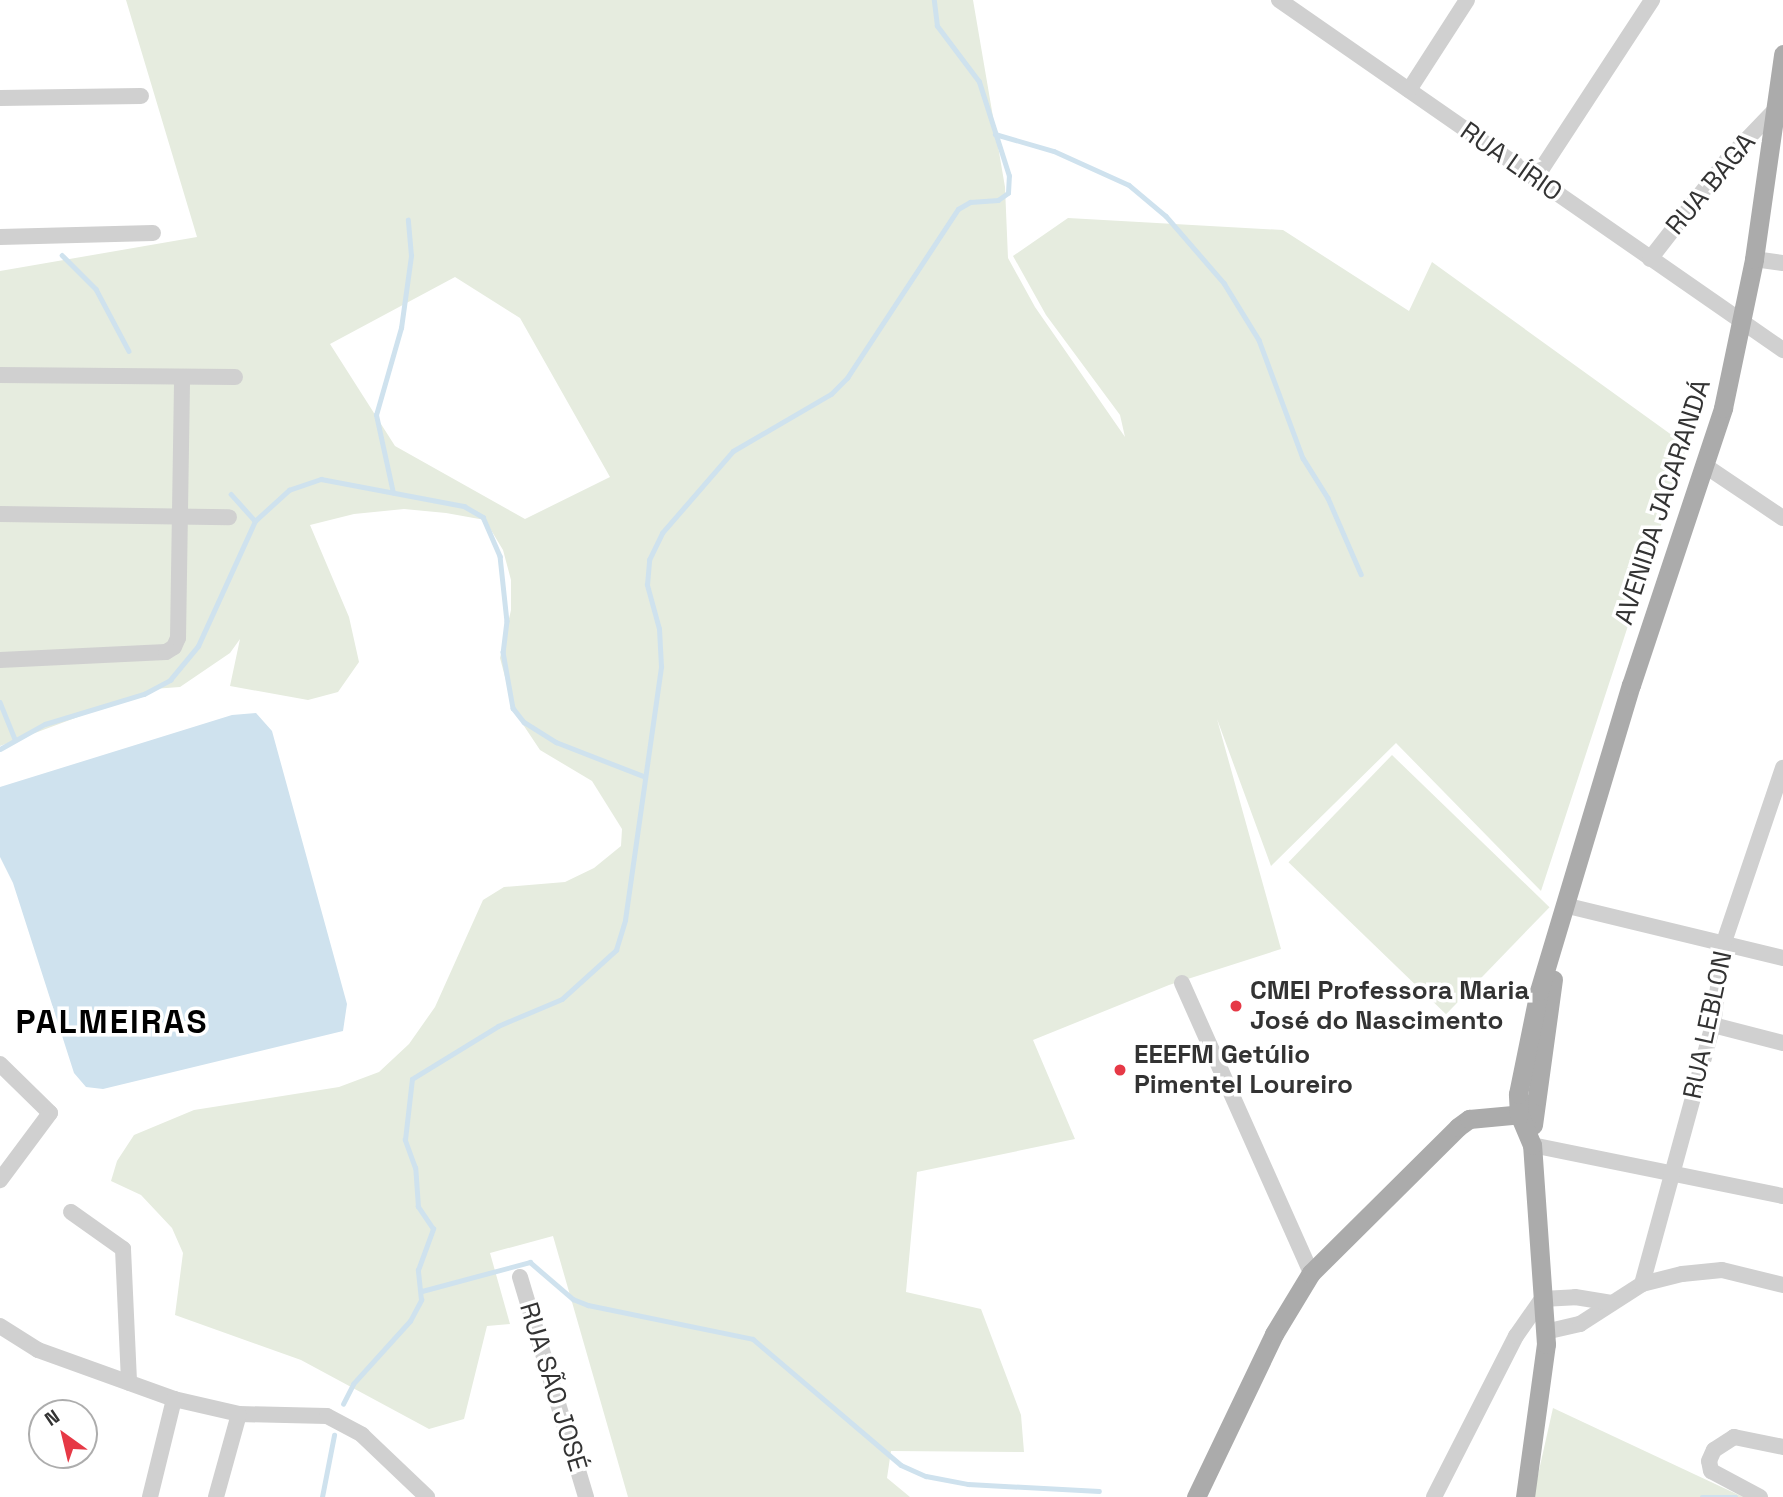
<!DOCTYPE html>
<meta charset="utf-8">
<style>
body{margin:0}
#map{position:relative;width:1783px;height:1497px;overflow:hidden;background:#fff;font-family:"Space Grotesk",sans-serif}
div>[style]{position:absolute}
.green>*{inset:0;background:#e6ecdf;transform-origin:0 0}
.water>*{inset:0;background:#cfe2ee}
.stream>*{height:4.5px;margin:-2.25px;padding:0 2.25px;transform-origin:2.25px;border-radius:2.25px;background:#cfe2ee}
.minor>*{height:16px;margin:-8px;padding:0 8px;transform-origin:8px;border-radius:8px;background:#d0d0d0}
.major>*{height:19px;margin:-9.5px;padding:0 9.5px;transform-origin:9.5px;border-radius:9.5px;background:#ababab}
.dots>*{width:19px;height:19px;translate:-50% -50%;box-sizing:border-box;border:4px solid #fff;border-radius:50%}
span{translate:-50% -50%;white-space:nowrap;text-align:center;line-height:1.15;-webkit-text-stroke:7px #fff;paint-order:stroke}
.street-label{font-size:26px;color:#333}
.poi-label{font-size:26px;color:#333;font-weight:700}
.left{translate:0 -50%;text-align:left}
.district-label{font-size:33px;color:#000;font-weight:700;letter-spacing:2px}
.north{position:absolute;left:28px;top:1399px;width:70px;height:70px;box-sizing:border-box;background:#fff;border:2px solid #adadad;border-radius:50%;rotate:326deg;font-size:19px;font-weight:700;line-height:28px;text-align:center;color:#333}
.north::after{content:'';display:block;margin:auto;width:24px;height:32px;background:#e63946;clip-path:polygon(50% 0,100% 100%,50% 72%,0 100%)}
</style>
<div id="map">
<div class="green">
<i style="clip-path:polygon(evenodd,126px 0,973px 0,1005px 187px,1008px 258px,1035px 307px,1125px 437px,1120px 415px,1046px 315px,1013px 256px,1068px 218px,1283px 230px,1409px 311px,1432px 262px,1687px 446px,1541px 891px,1396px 743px,1271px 866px,1217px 719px,1281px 949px,1169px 985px,1033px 1040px,1075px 1139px,917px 1172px,906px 1292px,981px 1309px,1021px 1415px,1024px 1452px,891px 1451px,887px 1478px,910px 1497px,628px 1497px,553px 1236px,490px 1253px,510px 1324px,487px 1326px,464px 1419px,429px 1429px,301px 1360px,175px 1315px,183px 1253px,172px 1228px,141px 1195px,111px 1181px,117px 1161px,134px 1135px,194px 1110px,339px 1087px,379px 1072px,409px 1044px,435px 1007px,483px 900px,504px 887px,565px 882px,594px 868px,621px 846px,622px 829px,592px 781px,540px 750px,514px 711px,500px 658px,511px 610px,511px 580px,503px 550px,485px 520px,446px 513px,404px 509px,354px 514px,310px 525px,349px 617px,359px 662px,338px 692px,308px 700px,230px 686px,240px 639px,230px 653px,180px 687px,153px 689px,0 746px,0 271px,197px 237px,126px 0,455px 277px,520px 318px,610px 477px,525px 519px,395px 446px,330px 344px,455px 277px)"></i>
<i style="left:1392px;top:755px;width:219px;height:149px;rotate:44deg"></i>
<i style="clip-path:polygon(1553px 1408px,1743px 1497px,1533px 1497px)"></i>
</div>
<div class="water">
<i style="clip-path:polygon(256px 713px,272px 731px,347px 1004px,343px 1031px,103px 1089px,86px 1087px,74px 1073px,13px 883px,0 857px,0 787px,232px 715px)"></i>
</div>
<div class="stream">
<i style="left:995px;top:134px;width:61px;rotate:16.1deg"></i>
<i style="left:1054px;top:151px;width:82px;rotate:24.4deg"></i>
<i style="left:1129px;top:185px;width:48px;rotate:40deg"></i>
<i style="left:1166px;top:216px;width:89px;rotate:49.1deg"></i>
<i style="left:1224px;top:283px;width:67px;rotate:58.4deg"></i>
<i style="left:1259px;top:340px;width:126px;rotate:69.6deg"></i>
<i style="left:1303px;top:458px;width:47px;rotate:58deg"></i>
<i style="left:1328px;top:498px;width:83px;rotate:66.5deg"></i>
<i style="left:62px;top:255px;width:48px;rotate:45deg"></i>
<i style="left:96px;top:289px;width:70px;rotate:62deg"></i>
<i style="left:393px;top:493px;width:80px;rotate:-102.3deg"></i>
<i style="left:376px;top:415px;width:91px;rotate:-74deg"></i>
<i style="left:401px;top:328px;width:73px;rotate:-82.1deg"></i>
<i style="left:411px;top:256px;width:36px;rotate:-95deg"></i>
<i style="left:231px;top:494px;width:36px;rotate:48deg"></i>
<i style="left:0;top:702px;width:40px;rotate:68deg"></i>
<i style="left:0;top:749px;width:51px;rotate:-29.1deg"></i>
<i style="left:45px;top:724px;width:103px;rotate:-16.9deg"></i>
<i style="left:144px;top:694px;width:30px;rotate:-28deg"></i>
<i style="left:170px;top:680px;width:44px;rotate:-50.5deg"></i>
<i style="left:198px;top:646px;width:137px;rotate:-65.5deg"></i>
<i style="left:255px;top:521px;width:46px;rotate:-42.4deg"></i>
<i style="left:289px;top:490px;width:34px;rotate:-19deg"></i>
<i style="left:321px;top:479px;width:146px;rotate:10.7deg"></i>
<i style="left:464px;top:506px;width:22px;rotate:30deg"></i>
<i style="left:483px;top:517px;width:43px;rotate:66.4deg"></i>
<i style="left:500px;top:556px;width:65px;rotate:83.9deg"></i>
<i style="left:507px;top:621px;width:31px;rotate:97deg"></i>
<i style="left:503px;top:652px;width:57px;rotate:79.9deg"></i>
<i style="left:513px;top:708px;width:18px;rotate:52deg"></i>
<i style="left:524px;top:722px;width:38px;rotate:32deg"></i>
<i style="left:556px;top:742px;width:93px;rotate:21.3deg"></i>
<i style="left:422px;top:1291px;width:112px;rotate:-15deg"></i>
<i style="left:530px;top:1262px;width:57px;rotate:40.7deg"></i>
<i style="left:573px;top:1299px;width:16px;rotate:22deg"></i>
<i style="left:588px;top:1305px;width:168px;rotate:11.6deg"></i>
<i style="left:753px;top:1339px;width:194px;rotate:40.4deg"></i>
<i style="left:901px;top:1465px;width:27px;rotate:24deg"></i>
<i style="left:926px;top:1476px;width:43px;rotate:10.8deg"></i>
<i style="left:968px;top:1484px;width:131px;rotate:3.1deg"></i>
<i style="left:343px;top:1404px;width:22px;rotate:-63deg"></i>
<i style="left:353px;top:1384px;width:85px;rotate:-47.9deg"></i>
<i style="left:410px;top:1321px;width:24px;rotate:-62deg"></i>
<i style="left:421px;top:1300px;width:30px;rotate:-96deg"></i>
<i style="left:418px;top:1270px;width:44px;rotate:-69.9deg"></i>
<i style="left:433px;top:1229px;width:27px;rotate:-124deg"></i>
<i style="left:418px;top:1207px;width:39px;rotate:-94deg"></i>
<i style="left:415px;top:1168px;width:30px;rotate:-110deg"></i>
<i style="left:405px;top:1140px;width:61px;rotate:-83.5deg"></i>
<i style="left:412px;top:1079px;width:101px;rotate:-31.6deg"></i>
<i style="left:498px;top:1026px;width:69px;rotate:-22.9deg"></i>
<i style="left:562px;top:999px;width:73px;rotate:-42.2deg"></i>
<i style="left:616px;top:950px;width:31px;rotate:-73deg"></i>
<i style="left:625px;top:920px;width:256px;rotate:-81.9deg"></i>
<i style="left:661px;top:667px;width:38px;rotate:-93deg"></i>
<i style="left:659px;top:629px;width:46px;rotate:-105.3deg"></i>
<i style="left:647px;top:585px;width:25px;rotate:-85deg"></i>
<i style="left:649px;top:560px;width:30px;rotate:-64deg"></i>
<i style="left:662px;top:533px;width:108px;rotate:-49.1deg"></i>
<i style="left:733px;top:451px;width:113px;rotate:-30.2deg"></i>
<i style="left:831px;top:394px;width:23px;rotate:-45deg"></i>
<i style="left:847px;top:378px;width:202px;rotate:-56.7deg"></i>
<i style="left:958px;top:209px;width:14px;rotate:-30deg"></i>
<i style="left:970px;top:202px;width:28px;rotate:-4deg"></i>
<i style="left:998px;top:200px;width:12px;rotate:-35deg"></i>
<i style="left:1008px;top:193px;width:17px;rotate:-87deg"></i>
<i style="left:1009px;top:176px;width:99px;rotate:-107.7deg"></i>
<i style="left:979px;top:82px;width:70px;rotate:-126.9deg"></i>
<i style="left:937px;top:26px;width:26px;rotate:-97deg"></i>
<i style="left:322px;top:1497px;width:63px;rotate:-79deg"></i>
<i style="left:1702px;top:1497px;width:34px"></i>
</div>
<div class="minor">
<i style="left:1279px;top:0;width:614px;rotate:34.78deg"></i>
<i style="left:1409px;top:90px;width:107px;rotate:-57.2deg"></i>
<i style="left:0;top:98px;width:141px;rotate:-0.8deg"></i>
<i style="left:1535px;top:179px;width:214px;rotate:-56.8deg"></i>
<i style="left:0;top:237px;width:153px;rotate:-1.5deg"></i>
<i style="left:1650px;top:259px;width:125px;rotate:-52.1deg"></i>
<i style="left:1727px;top:160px;width:69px;rotate:-46.2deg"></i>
<i style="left:1754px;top:259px;width:29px;rotate:8deg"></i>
<i style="left:0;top:375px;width:235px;rotate:0.5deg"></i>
<i style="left:1704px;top:465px;width:95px;rotate:33.9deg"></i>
<i style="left:0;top:514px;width:229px;rotate:0.8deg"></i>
<i style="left:0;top:660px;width:166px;rotate:-2.8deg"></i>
<i style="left:166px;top:652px;width:9px;rotate:-32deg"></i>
<i style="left:174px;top:647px;width:10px;rotate:-66deg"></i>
<i style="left:178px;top:638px;width:259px;rotate:-89.1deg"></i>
<i style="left:1568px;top:906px;width:221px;rotate:13.6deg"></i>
<i style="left:1182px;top:983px;width:317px;rotate:66deg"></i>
<i style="left:1713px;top:1025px;width:72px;rotate:14.4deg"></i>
<i style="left:0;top:1064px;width:70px;rotate:44.4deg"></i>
<i style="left:50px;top:1113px;width:84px;rotate:126.7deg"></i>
<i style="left:1532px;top:1145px;width:256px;rotate:11.5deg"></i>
<i style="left:71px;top:1212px;width:64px;rotate:35.4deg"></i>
<i style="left:123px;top:1249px;width:134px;rotate:87.4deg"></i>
<i style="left:520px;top:1277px;width:230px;rotate:73.3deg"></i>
<i style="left:1642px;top:1284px;width:269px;rotate:-74.7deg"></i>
<i style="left:1713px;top:1025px;width:84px;rotate:-82.5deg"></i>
<i style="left:1724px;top:942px;width:184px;rotate:-71.3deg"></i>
<i style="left:0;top:1326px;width:45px;rotate:32.3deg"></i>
<i style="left:38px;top:1350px;width:145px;rotate:19.8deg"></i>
<i style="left:174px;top:1399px;width:67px;rotate:13deg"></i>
<i style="left:239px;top:1414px;width:88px;rotate:1.3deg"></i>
<i style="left:327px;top:1416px;width:40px;rotate:28deg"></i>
<i style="left:362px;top:1435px;width:90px;rotate:43.6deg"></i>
<i style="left:1545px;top:1332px;width:36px;rotate:-13deg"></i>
<i style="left:1580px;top:1324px;width:74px;rotate:-32.8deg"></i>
<i style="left:1642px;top:1284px;width:41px;rotate:-14deg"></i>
<i style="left:1682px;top:1274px;width:40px;rotate:-5.7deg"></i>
<i style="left:1722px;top:1270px;width:63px;rotate:13.8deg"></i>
<i style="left:150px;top:1497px;width:101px;rotate:-76.2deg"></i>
<i style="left:216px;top:1497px;width:86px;rotate:-74.5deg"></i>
<i style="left:1434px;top:1497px;width:181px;rotate:-63deg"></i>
<i style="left:1516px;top:1336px;width:45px;rotate:-54.9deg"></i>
<i style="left:1542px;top:1299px;width:33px;rotate:-3deg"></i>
<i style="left:1575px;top:1297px;width:37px;rotate:9deg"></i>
<i style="left:1760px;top:1497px;width:55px;rotate:-152deg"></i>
<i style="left:1711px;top:1471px;width:10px;rotate:-101deg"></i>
<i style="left:1709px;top:1461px;width:12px;rotate:-66deg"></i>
<i style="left:1714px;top:1450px;width:24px;rotate:-33deg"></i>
<i style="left:1734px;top:1437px;width:50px;rotate:11.5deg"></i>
</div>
<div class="major">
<i style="left:1533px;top:1125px;width:147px;rotate:-82.2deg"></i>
<i style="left:1196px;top:1497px;width:181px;rotate:-64.4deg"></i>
<i style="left:1274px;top:1334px;width:71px;rotate:-58.8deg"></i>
<i style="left:1311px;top:1273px;width:207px;rotate:-44.8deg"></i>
<i style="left:1458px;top:1127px;width:14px;rotate:-36deg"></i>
<i style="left:1469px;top:1119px;width:65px;rotate:-5.3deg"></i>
<i style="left:1525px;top:1497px;width:154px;rotate:-82.2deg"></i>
<i style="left:1546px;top:1344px;width:199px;rotate:-94deg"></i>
<i style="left:1532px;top:1145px;width:33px;rotate:-113deg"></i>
<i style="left:1519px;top:1115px;width:21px;rotate:-93deg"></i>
<i style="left:1518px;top:1094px;width:105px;rotate:-78.5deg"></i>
<i style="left:1539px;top:991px;width:320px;rotate:-73.3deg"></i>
<i style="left:1631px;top:685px;width:292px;rotate:-71.6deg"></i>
<i style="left:1723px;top:408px;width:152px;rotate:-78.2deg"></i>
<i style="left:1754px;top:259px;width:207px;rotate:-81.9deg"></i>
</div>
<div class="dots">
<i style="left:1236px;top:1006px;background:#e63946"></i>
<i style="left:1120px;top:1070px;background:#e63946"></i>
</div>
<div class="street-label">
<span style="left:1511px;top:162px;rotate:35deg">RUA LÍRIO</span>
<span style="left:1711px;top:184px;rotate:-50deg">RUA BAGA</span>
<span style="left:1663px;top:502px;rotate:-72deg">AVENIDA JACARANDÁ</span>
<span style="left:1708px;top:1025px;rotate:-78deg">RUA LEBLON</span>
<span style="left:553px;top:1387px;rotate:73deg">RUA SÃO JOSÉ</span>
</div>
<div class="poi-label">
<span class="left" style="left:1250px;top:1006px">CMEI Professora Maria<br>José do Nascimento</span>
<span class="left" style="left:1134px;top:1070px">EEEFM Getúlio<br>Pimentel Loureiro</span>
</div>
<div class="district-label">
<span style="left:112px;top:1023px">PALMEIRAS</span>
</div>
<div class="north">N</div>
</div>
